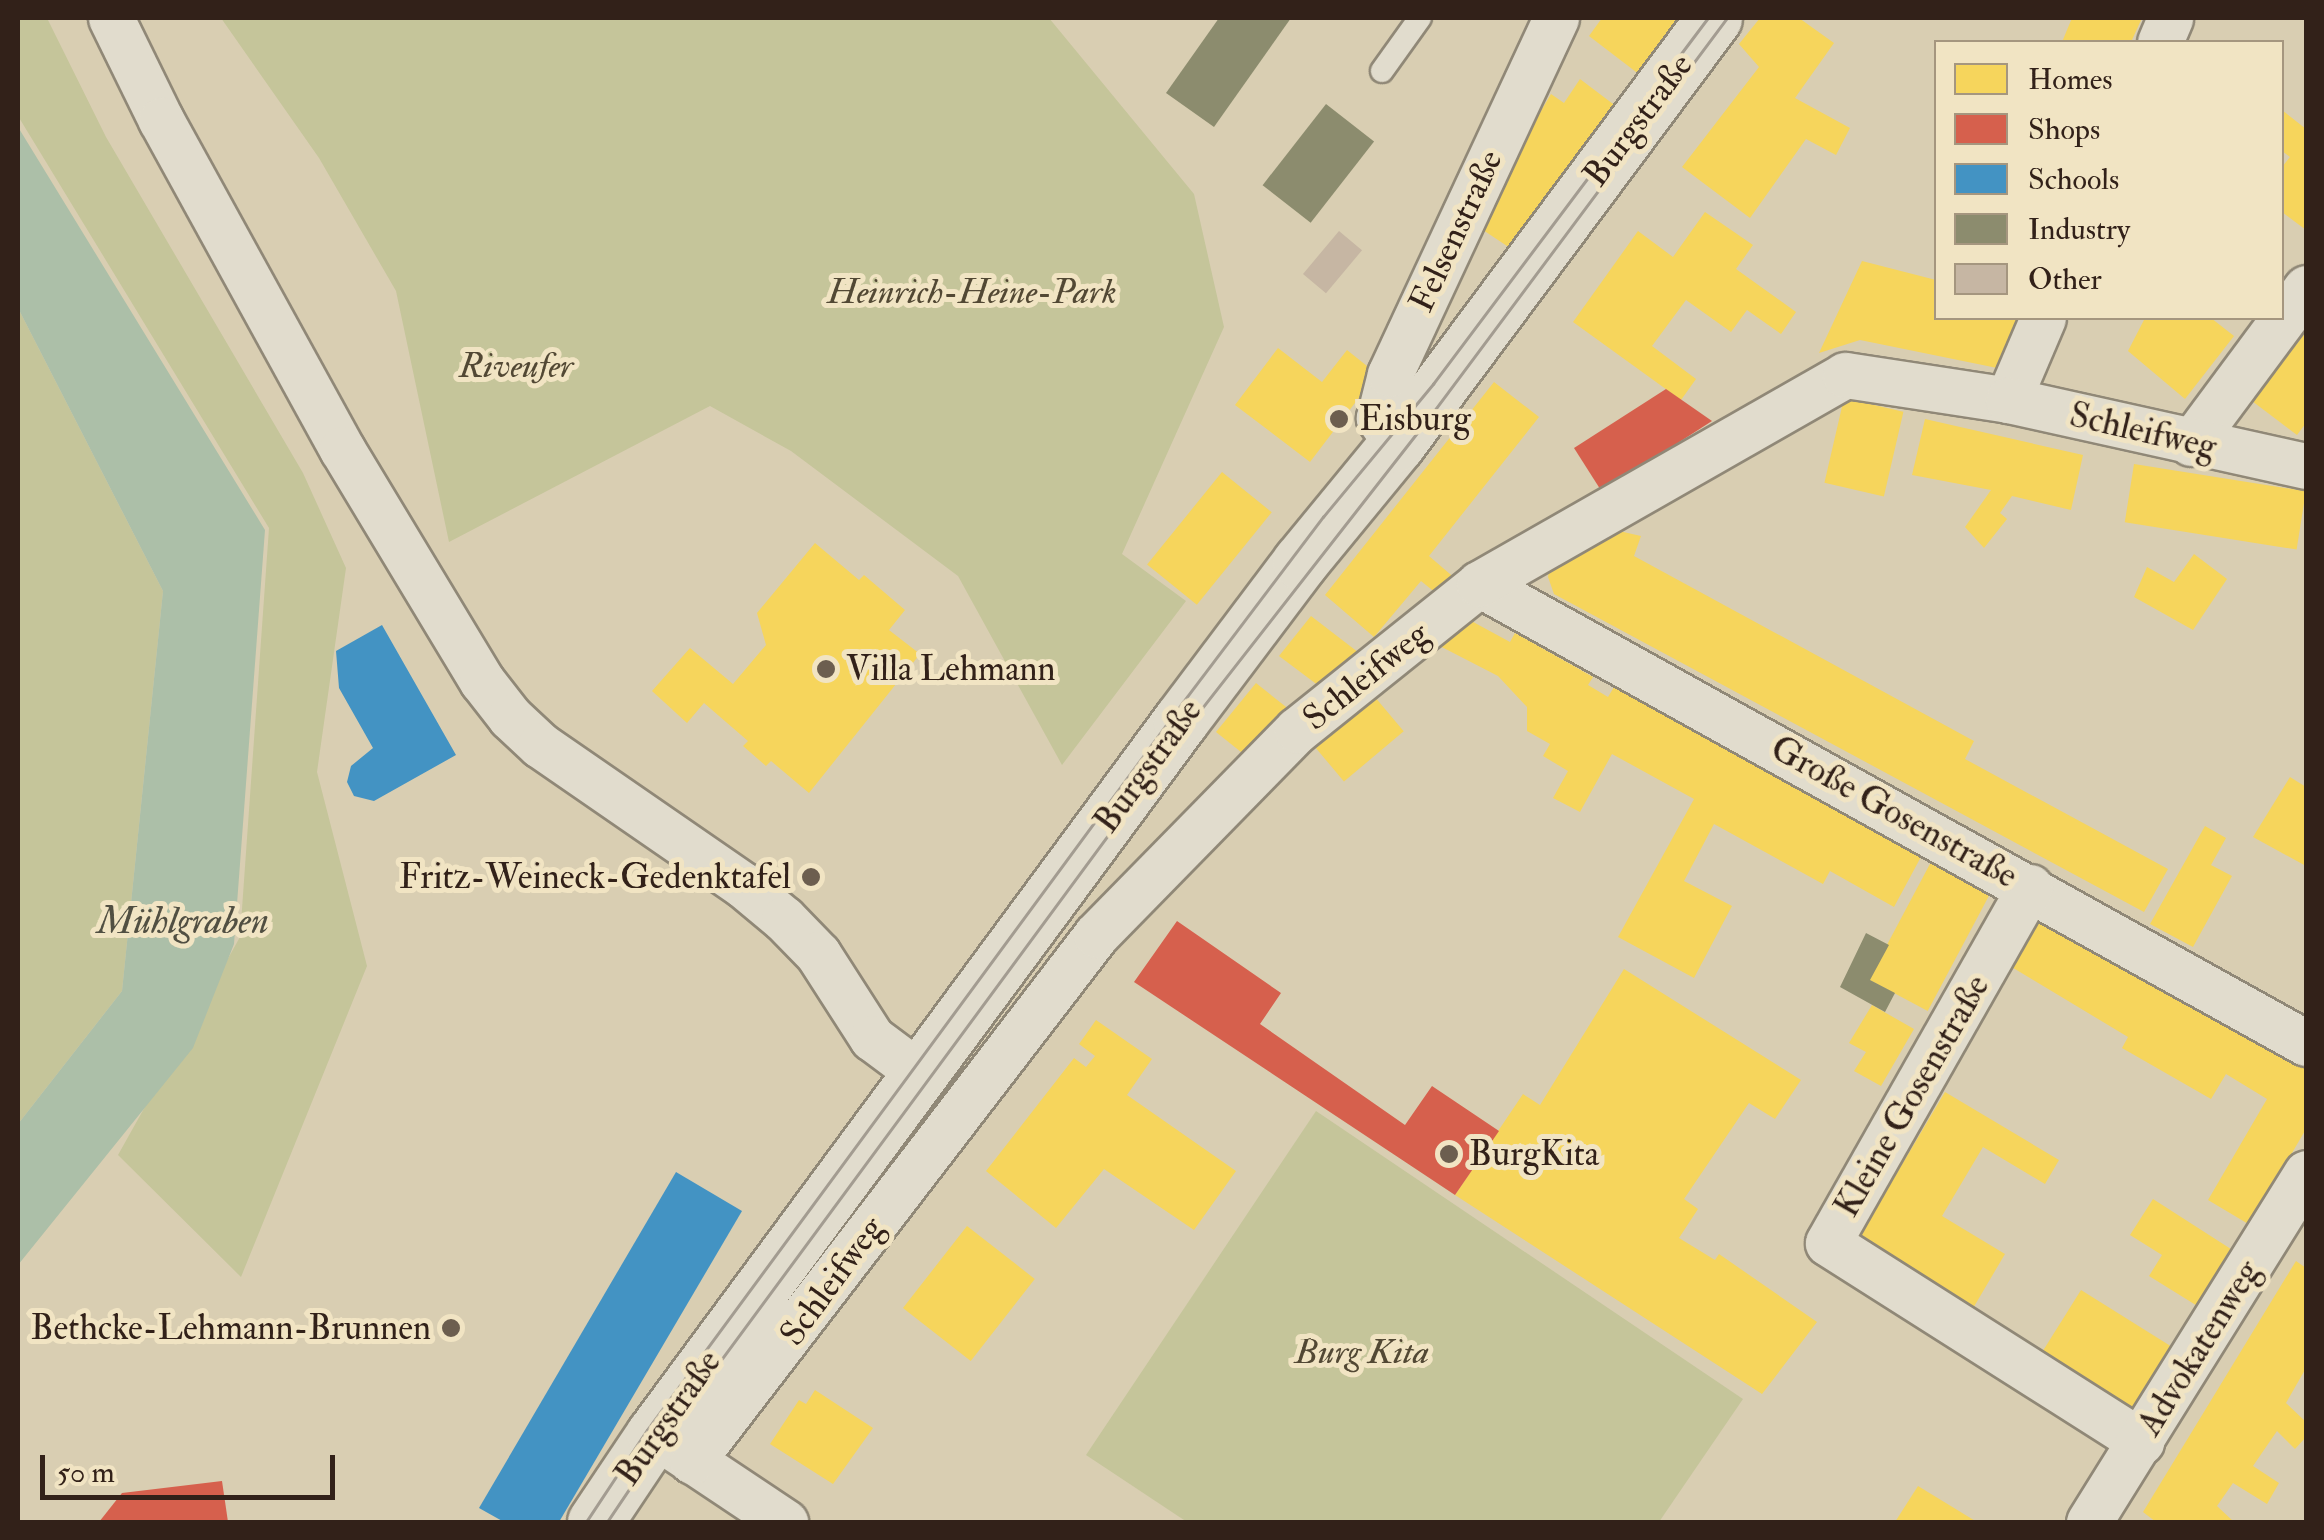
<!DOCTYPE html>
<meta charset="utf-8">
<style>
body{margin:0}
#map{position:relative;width:2324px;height:1540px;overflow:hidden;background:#d9ceb2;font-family:"IM FELL Double Pica",serif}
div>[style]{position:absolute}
.green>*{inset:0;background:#c5c59a}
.water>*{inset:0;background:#acbfa8}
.homes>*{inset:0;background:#f6d55c;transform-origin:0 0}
.shops>*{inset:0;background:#d6604d}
.schools>*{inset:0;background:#4393c3}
.industry>*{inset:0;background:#8c8c6e;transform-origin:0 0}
.building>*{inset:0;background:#c6b6a3;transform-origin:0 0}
.roads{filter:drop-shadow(2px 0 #908877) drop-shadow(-2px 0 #908877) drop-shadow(0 2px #908877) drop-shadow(0 -2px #908877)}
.lane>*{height:22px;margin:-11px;padding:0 11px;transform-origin:11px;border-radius:11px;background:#e1dccd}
.street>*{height:45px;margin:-22.5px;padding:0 22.5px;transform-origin:22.5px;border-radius:22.5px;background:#e1dccd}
.secondary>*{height:55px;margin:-27.5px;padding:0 27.5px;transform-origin:27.5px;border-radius:27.5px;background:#e1dccd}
.tram>*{height:2.5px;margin:-1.25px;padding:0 1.25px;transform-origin:1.25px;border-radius:1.25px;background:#a39c91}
.dots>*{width:28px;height:28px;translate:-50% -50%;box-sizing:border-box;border:5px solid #f1e4c3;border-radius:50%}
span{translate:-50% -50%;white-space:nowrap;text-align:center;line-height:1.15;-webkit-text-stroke:10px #f1e4c3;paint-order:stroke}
.street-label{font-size:35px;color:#322119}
.park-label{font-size:35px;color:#524834;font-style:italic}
.poi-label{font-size:35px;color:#322119}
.left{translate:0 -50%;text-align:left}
.right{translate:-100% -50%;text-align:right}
.water-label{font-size:38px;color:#514f42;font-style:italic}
.frame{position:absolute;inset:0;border:20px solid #322119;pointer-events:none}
.legend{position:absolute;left:1934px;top:40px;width:350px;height:280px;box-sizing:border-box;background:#f1e4c3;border:2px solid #a5967f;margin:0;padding:12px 18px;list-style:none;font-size:30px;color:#322119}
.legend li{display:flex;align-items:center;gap:20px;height:50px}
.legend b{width:50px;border:2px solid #a5967f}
.scale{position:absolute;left:40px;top:1455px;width:295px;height:45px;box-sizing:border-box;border:5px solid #322119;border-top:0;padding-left:12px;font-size:30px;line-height:35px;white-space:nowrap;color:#322119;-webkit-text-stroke:8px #f1e4c3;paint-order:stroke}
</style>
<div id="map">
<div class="green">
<i style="clip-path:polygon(18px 18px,47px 18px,106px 137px,303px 473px,346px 568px,317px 772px,367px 966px,241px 1277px,118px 1155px,240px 937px,269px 528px,18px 116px)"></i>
<i style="clip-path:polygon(221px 18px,1049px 18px,1194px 194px,1224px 327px,1122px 554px,1186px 601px,1062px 765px,958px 576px,791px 451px,710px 406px,449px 542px,396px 291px,319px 158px)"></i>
<i style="clip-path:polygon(18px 308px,163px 591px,122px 991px,18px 1124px)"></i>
<i style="clip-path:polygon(1316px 1111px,1743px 1399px,1659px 1522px,1187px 1522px,1086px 1455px)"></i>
</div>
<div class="water">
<i style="clip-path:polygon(18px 127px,265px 530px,234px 944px,193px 1048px,18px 1265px,18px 1124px,122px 991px,163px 591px,18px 308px)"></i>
</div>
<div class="homes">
<i style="clip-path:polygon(1602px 18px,1684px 18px,1640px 75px,1589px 36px)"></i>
<i style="clip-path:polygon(1760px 18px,1799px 18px,1834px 43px,1795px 98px,1850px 128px,1836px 155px,1806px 139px,1750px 218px,1682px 167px,1759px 67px,1739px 44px)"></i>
<i style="clip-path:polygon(2072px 18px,2142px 18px,2131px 42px,2062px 42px)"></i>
<i style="clip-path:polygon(1580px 79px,1617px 107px,1516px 252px,1474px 224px,1551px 94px,1564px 103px)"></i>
<i style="clip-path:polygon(2282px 110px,2306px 129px,2306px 230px,2282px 212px,2282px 167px,2290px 157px,2282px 151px)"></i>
<i style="clip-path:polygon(1705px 212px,1753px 245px,1736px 269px,1796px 312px,1781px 334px,1747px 310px,1731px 332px,1686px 300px,1652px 346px,1696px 379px,1681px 400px,1573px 322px,1638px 231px,1673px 257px)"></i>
<i style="clip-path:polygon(1862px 261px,1936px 280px,1936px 318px,2035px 318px,2007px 370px,1860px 340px,1819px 353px)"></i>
<i style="clip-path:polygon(2145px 318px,2211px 318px,2234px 336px,2185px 399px,2128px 351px)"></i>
<i style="clip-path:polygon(2306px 332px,2306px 423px,2297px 435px,2252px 401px)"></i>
<i style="clip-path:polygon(1278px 348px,1322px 382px,1347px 350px,1377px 374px,1310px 462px,1235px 405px)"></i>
<i style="clip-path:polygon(1494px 382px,1539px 417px,1429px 556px,1457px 580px,1437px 594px,1421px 581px,1374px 637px,1325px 595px)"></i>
<i style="left:1844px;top:398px;width:61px;height:87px;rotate:13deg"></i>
<i style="clip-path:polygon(1925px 419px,2083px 455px,2071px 510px,2012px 496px,2000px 513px,2007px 519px,1984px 548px,1965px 527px,1991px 490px,1912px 475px)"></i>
<i style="left:2134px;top:464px;width:174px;height:59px;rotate:9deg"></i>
<i style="left:1222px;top:472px;width:64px;height:119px;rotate:39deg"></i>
<i style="clip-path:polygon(1597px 526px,1641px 536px,1634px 556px,1974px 741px,1965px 759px,2168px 869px,2144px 912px,1554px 594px,1548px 577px,1551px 560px)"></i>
<i style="clip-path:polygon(815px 543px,859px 580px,864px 575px,905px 610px,889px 630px,920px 654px,809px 793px,771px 761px,766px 766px,743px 746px,748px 741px,704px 703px,687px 723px,652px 691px,690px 648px,733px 684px,766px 645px,757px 613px)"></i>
<i style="clip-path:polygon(2194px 554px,2227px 579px,2193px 630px,2134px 597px,2147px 567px,2174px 582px)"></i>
<i style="clip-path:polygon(1311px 616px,1363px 656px,1323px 689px,1279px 656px)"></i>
<i style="clip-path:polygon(1464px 617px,1510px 642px,1515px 633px,1593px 677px,1588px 685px,1608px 697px,1614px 687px,1922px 855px,1894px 907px,1830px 871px,1823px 884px,1714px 824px,1684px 881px,1732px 906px,1694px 978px,1618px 937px,1694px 799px,1612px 754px,1580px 812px,1553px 798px,1568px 771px,1543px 756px,1550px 744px,1527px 731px,1527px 707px,1498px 676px,1432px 642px)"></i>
<i style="clip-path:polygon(1256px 683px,1295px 714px,1246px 756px,1216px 732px)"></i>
<i style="left:1369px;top:690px;width:54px;height:78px;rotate:50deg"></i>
<i style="clip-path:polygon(2290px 777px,2306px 787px,2306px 866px,2253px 837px)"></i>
<i style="clip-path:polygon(2205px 826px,2226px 838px,2211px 865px,2232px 876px,2193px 947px,2150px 924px)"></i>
<i style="left:1931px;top:862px;width:67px;height:133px;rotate:28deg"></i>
<i style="clip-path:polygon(2041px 913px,2306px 1067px,2306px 1129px,2250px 1225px,2208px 1200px,2267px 1099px,2226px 1074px,2211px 1099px,2122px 1048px,2128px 1037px,2010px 966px)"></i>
<i style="clip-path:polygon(1624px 969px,1801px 1080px,1775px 1119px,1749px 1103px,1684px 1199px,1698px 1209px,1679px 1238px,1715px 1260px,1719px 1254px,1817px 1322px,1762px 1394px,1455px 1195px,1523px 1094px,1540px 1105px)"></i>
<i style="clip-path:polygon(1872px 1005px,1914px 1029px,1881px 1086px,1854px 1071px,1866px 1052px,1849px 1043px)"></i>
<i style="clip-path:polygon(1096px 1020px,1152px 1059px,1127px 1095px,1236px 1171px,1194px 1230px,1104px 1169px,1056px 1228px,986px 1171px,1074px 1058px,1086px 1067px,1095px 1056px,1079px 1044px)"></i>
<i style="clip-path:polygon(1945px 1092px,2059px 1160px,2045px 1184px,1983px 1147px,1942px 1216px,2005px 1254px,1972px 1310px,1856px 1242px)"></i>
<i style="clip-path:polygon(2153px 1199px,2234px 1251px,2199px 1307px,2149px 1276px,2162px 1255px,2130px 1235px)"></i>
<i style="left:967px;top:1226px;width:86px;height:104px;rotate:38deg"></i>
<i style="clip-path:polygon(2296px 1261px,2306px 1268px,2306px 1368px,2286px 1403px,2306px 1422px,2306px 1437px,2295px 1449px,2277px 1431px,2253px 1466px,2279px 1483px,2267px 1504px,2233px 1483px,2217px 1506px,2234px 1522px,2156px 1522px,2143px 1512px)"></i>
<i style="left:2081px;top:1290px;width:107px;height:75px;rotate:32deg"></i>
<i style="clip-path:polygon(815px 1390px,873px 1428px,833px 1484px,770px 1444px,799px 1400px,806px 1404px)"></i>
<i style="clip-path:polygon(1918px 1486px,1977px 1522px,1895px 1522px)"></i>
</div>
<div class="shops">
<i style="clip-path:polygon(1666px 389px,1712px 421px,1602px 492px,1574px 448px)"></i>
<i style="clip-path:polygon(1177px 921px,1281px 993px,1260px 1024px,1405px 1125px,1432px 1086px,1499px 1131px,1455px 1195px,1134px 982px)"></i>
<i style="clip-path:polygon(222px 1481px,228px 1522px,99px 1522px,122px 1493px)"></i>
</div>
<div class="schools">
<i style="clip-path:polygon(382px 625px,456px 755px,374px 801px,354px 796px,347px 782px,351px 766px,373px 748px,339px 688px,336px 651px)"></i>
<i style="clip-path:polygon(676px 1172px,742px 1211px,559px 1522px,504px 1522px,479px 1508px)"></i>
</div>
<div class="industry">
<i style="clip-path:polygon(1219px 18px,1291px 18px,1214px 127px,1166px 93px)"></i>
<i style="left:1326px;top:104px;width:61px;height:103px;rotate:38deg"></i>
<i style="clip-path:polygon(1866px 933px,1889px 945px,1870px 980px,1895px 993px,1885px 1012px,1840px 987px)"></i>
</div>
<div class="building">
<i style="left:1339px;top:231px;width:30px;height:56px;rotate:40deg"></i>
</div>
<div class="roads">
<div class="lane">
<i style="left:1382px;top:71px;width:65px;rotate:-54.4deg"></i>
</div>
<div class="street">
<i style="left:111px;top:18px;width:114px;rotate:63.9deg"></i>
<i style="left:161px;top:120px;width:376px;rotate:61.2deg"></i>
<i style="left:342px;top:449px;width:271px;rotate:58.9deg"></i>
<i style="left:482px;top:681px;width:46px;rotate:52.1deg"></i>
<i style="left:510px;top:717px;width:41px;rotate:43deg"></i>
<i style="left:540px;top:745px;width:247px;rotate:34.6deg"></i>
<i style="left:743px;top:885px;width:53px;rotate:39.7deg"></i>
<i style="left:784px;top:919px;width:49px;rotate:45.8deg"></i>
<i style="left:818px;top:954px;width:100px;rotate:57.3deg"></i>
<i style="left:872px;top:1038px;width:59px;rotate:36.7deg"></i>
<i style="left:2160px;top:42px;width:26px;rotate:-67deg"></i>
<i style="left:2008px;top:400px;width:89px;rotate:-66.9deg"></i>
<i style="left:2191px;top:443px;width:193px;rotate:-53.4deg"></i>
<i style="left:1397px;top:444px;width:32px;rotate:-125deg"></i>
<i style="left:1379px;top:418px;width:45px;rotate:-76deg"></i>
<i style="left:1390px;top:374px;width:393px;rotate:-65deg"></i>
<i style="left:1479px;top:584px;width:946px;rotate:29.03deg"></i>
<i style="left:2030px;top:887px;width:409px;rotate:119.6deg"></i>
<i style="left:1828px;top:1243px;width:371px;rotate:32.4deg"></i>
<i style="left:668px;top:1444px;width:141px;rotate:33.7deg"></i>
<i style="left:692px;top:1461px;width:663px;rotate:-52.47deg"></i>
<i style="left:1096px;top:935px;width:287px;rotate:-45.6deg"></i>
<i style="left:1297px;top:730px;width:233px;rotate:-38.7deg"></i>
<i style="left:1479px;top:584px;width:421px;rotate:-29.7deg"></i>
<i style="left:1845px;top:375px;width:165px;rotate:8.7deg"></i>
<i style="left:2008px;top:400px;width:305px;rotate:12.5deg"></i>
<i style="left:2089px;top:1522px;width:411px;rotate:-58.1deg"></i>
</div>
<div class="secondary">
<i style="left:595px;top:1522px;width:106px;rotate:-56.2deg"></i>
<i style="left:654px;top:1434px;width:887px;rotate:-53.57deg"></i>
<i style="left:1181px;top:720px;width:198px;rotate:-53deg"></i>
<i style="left:1300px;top:562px;width:153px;rotate:-50.6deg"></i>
<i style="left:1397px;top:444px;width:531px;rotate:-53.35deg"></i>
</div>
</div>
<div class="tram">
<i style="left:586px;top:1522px;width:110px;rotate:-56.5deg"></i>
<i style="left:647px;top:1430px;width:904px;rotate:-53.64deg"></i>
<i style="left:1183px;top:702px;width:232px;rotate:-52.9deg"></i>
<i style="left:1323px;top:517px;width:173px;rotate:-50.4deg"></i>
<i style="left:1433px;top:384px;width:458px;rotate:-53.1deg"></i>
<i style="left:607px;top:1522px;width:99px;rotate:-56.1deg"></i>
<i style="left:662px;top:1440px;width:905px;rotate:-53.59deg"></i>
<i style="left:1199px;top:712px;width:382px;rotate:-52deg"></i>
<i style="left:1434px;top:411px;width:490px;rotate:-53.3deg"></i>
</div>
<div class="dots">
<i style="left:1339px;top:419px;background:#6c5e4f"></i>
<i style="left:826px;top:669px;background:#6c5e4f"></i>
<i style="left:811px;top:877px;background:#6c5e4f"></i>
<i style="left:1449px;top:1154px;background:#6c5e4f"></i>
<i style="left:451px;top:1328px;background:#6c5e4f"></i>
</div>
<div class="street-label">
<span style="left:1638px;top:120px;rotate:-53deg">Burgstraße</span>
<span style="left:1456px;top:231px;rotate:-65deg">Felsenstraße</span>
<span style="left:2143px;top:431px;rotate:13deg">Schleifweg</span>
<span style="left:1366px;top:676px;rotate:-39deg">Schleifweg</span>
<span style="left:1148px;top:766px;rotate:-54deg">Burgstraße</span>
<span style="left:1894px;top:812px;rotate:29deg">Große Gosenstraße</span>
<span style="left:1912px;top:1096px;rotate:-60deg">Kleine Gosenstraße</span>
<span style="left:832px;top:1281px;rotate:-54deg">Schleifweg</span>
<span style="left:2199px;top:1348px;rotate:-58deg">Advokatenweg</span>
<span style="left:668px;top:1418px;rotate:-55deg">Burgstraße</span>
</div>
<div class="park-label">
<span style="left:972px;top:292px">Heinrich-Heine-Park</span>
<span style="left:516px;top:366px">Riveufer</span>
<span style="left:1362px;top:1352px">Burg Kita</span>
</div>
<div class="poi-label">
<span class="left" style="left:1359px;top:419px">Eisburg</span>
<span class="left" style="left:846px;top:669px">Villa Lehmann</span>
<span class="right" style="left:791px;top:877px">Fritz-Weineck-Gedenktafel</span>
<span class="left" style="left:1469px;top:1154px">BurgKita</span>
<span class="right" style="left:431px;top:1328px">Bethcke-Lehmann-Brunnen</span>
</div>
<div class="water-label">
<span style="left:183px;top:922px">Mühlgraben</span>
</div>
<div class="frame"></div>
<ul class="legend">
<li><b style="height:28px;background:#f6d55c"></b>Homes</li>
<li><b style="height:28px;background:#d6604d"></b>Shops</li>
<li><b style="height:28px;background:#4393c3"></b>Schools</li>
<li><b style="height:28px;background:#8c8c6e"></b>Industry</li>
<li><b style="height:28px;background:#c6b6a3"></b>Other</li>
</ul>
<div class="scale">50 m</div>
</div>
